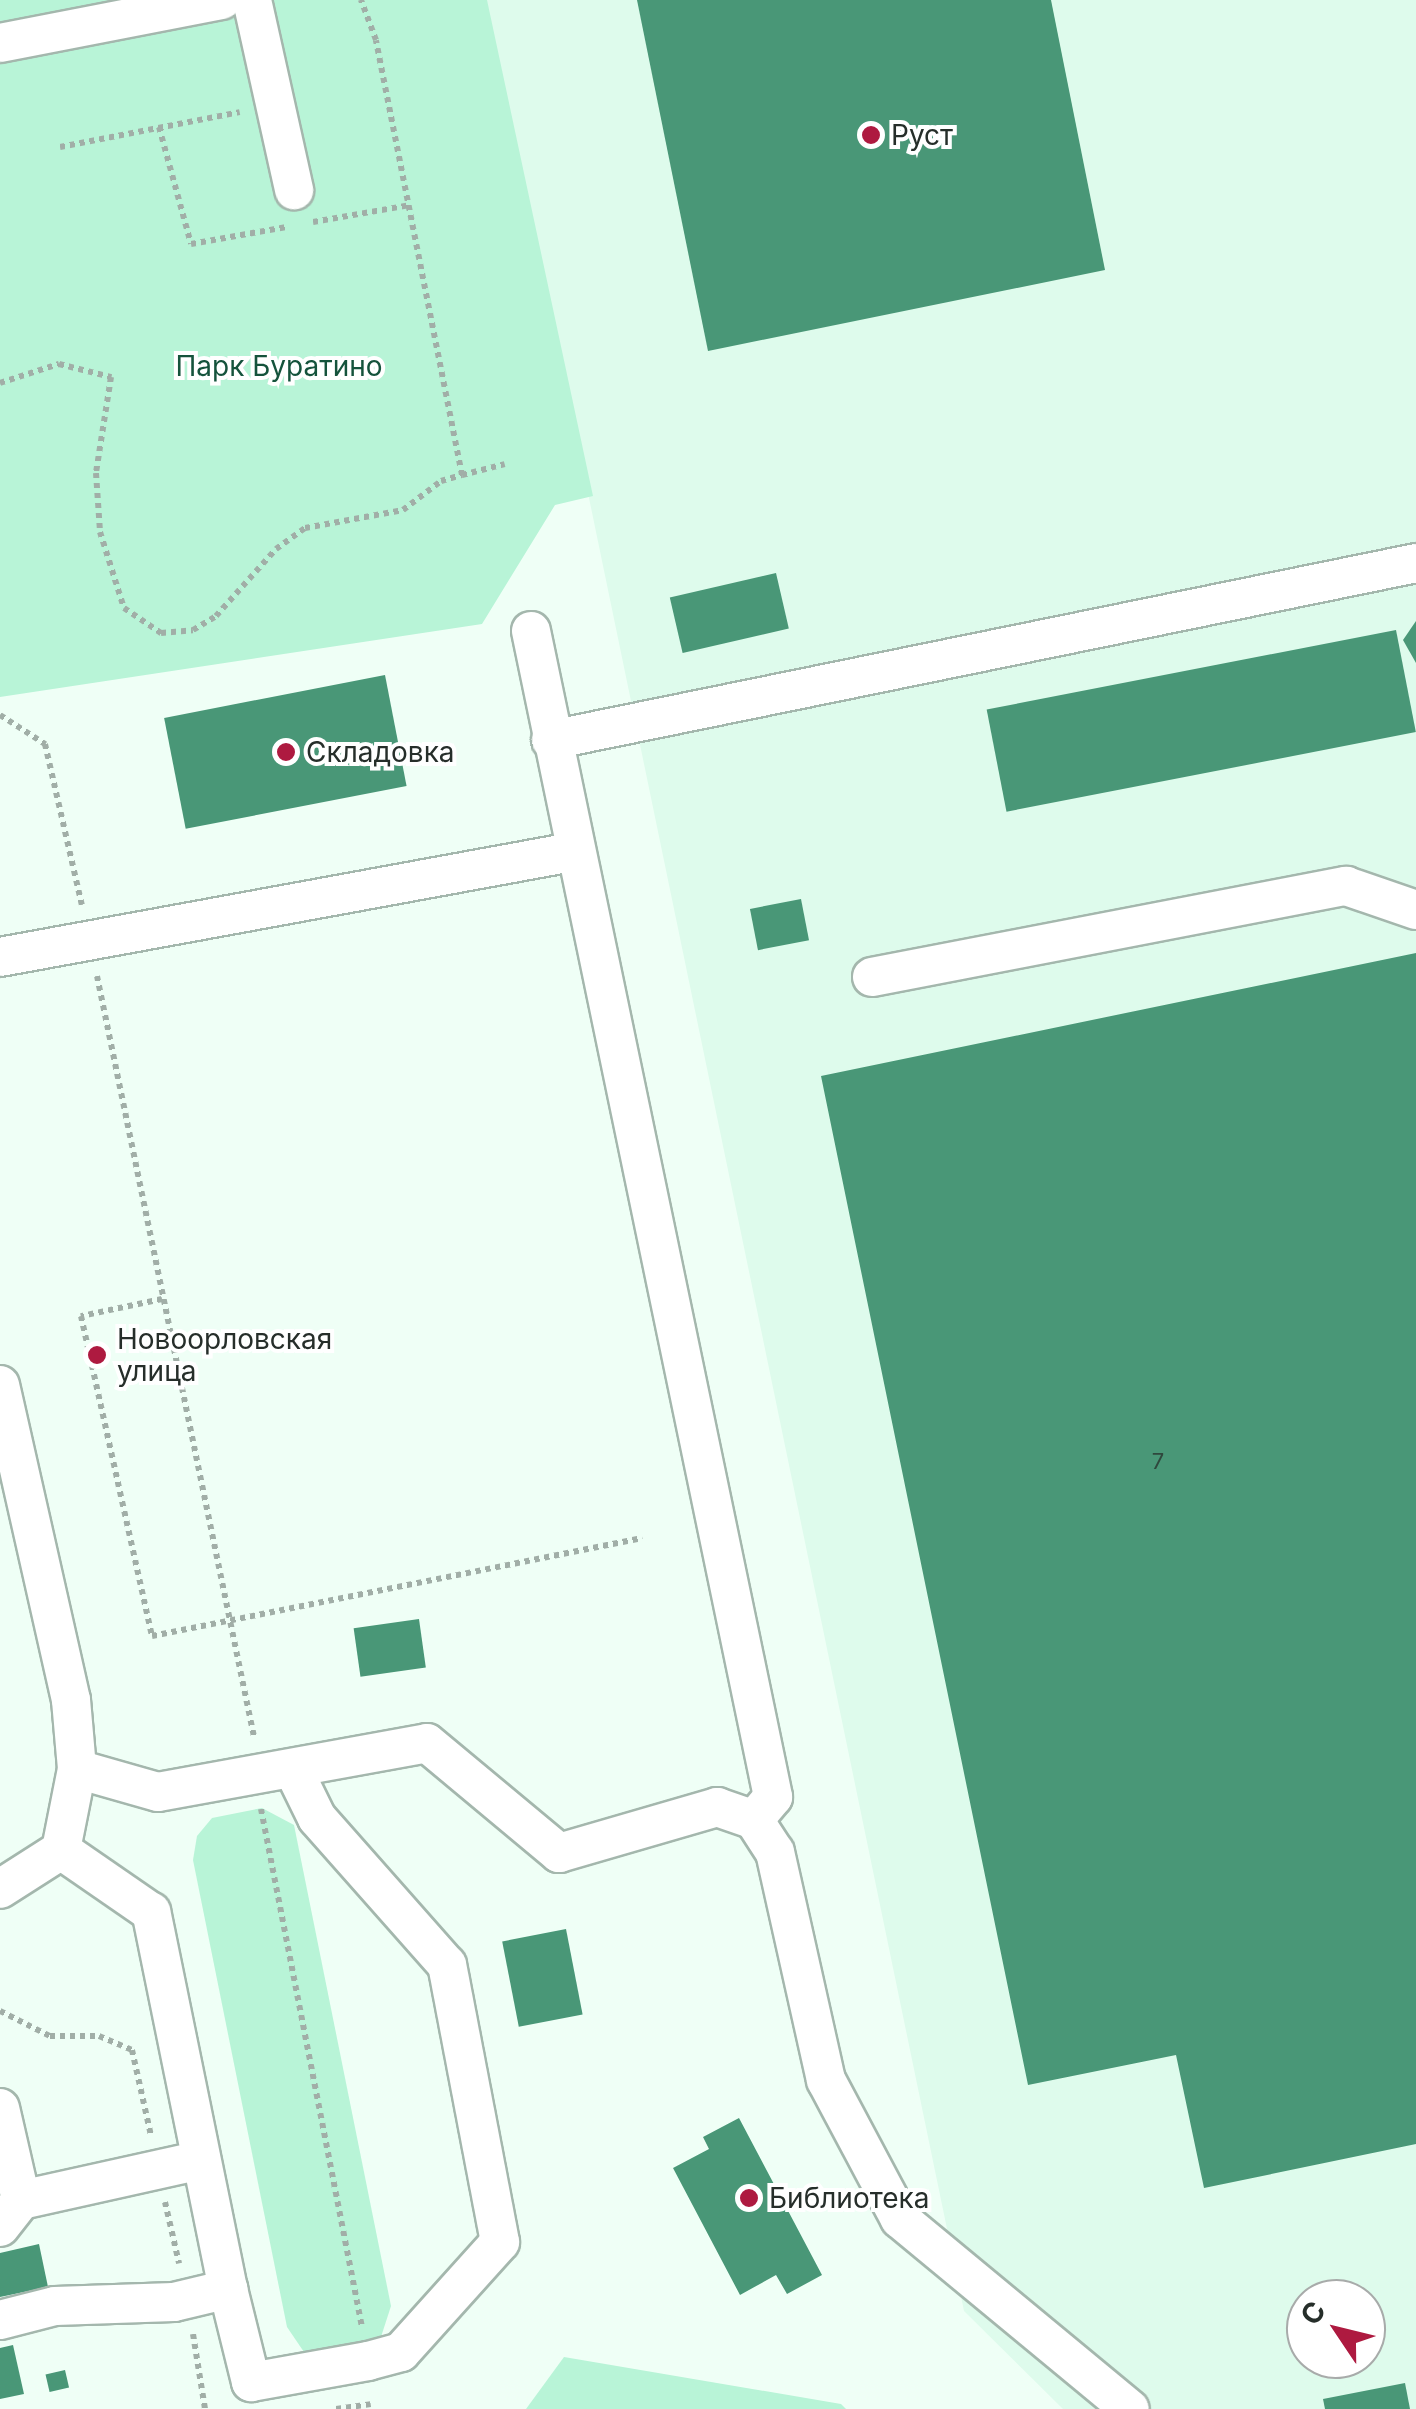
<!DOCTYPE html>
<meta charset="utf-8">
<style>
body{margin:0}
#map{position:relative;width:1416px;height:2409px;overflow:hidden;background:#effff6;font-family:Inter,sans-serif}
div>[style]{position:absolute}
.built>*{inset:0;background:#defbec}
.green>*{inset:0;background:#b8f4d7}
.building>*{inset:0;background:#499777;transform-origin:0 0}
.path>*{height:6px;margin-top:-3px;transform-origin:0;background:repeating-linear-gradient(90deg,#a1aea7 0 5px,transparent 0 10px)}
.roads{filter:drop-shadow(2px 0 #a4b7ad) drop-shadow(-2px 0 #a4b7ad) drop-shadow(0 2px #a4b7ad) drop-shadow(0 -2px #a4b7ad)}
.minor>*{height:38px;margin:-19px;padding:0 19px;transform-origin:19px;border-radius:19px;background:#fff}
.dots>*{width:28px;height:28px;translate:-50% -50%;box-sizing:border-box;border:5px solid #fff;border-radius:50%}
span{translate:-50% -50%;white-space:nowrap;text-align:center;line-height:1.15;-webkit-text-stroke:8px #fff;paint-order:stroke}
.number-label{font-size:22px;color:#2f483d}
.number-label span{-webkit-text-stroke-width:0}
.poi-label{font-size:28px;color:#262e2a}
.left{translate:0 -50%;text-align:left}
.park-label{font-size:28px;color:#15533c}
.north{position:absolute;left:1286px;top:2279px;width:100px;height:100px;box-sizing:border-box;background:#fff;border:2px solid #a8abaa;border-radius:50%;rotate:305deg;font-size:28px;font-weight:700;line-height:40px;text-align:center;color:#262e2a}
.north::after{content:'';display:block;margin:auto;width:35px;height:45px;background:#ae1a40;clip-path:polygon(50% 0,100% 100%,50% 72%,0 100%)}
</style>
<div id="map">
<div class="built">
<i style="clip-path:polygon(evenodd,486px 0,1416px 0,1416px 2409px,1063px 2409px,964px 2311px,486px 0,1306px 2299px,1366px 2299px,1366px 2359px,1306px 2359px,1306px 2299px)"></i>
</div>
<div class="green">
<i style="clip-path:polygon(0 0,487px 0,593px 496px,555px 505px,482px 624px,0 697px)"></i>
<i style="clip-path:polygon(262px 1808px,294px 1825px,391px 2306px,380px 2340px,306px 2355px,287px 2327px,193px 1860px,197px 1836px,212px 1818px)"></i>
<i style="clip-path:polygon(564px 2357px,841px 2404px,846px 2409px,526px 2409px)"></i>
</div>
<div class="building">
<i style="clip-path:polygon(637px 0,1051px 0,1105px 270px,708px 351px)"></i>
<i style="left:776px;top:573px;width:57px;height:109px;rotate:77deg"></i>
<i style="clip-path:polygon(1416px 621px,1416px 663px,1403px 640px)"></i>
<i style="left:1396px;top:630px;width:104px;height:417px;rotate:79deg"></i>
<i style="left:385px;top:675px;width:113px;height:225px;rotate:79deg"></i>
<i style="left:801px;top:899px;width:42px;height:52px;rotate:79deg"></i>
<i style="clip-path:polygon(1416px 953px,1416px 2144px,1204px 2188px,1176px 2055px,1028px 2085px,821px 1076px)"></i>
<i style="left:419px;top:1619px;width:49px;height:66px;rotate:82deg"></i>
<i style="left:566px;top:1929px;width:87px;height:65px;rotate:79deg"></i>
<i style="clip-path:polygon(739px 2118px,822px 2275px,787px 2294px,776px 2275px,740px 2295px,673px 2168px,709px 2149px,703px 2137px)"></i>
<i style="clip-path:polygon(39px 2244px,48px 2287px,0 2297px,0 2253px)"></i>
<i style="clip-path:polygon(13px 2345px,24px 2394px,0 2399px,0 2348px)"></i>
<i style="left:65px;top:2370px;width:18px;height:20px;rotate:77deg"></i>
<i style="clip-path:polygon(1405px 2383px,1410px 2409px,1325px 2409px,1323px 2399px)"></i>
</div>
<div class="path">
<i style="left:159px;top:127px;width:121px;rotate:74.7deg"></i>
<i style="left:191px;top:244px;width:97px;rotate:-10.1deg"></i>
<i style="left:60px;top:147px;width:183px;rotate:-11deg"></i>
<i style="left:313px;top:222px;width:98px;rotate:-9.9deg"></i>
<i style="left:0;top:383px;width:62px;rotate:-17.9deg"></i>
<i style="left:59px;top:364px;width:54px;rotate:14deg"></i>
<i style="left:111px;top:377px;width:97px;rotate:98.9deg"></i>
<i style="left:96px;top:473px;width:59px;rotate:86.1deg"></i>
<i style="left:100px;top:532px;width:80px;rotate:72.5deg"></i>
<i style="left:124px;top:608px;width:45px;rotate:34deg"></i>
<i style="left:161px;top:633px;width:32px;rotate:-5deg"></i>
<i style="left:193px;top:630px;width:27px;rotate:-31deg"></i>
<i style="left:216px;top:616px;width:90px;rotate:-48.2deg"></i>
<i style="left:276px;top:549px;width:36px;rotate:-36deg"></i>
<i style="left:305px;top:528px;width:100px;rotate:-10.4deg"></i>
<i style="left:403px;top:510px;width:48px;rotate:-37.3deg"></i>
<i style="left:441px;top:481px;width:22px;rotate:-16deg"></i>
<i style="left:462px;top:475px;width:443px;rotate:-101.2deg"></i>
<i style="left:376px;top:40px;width:43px;rotate:-110.6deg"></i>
<i style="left:462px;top:475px;width:44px;rotate:-14.3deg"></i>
<i style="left:0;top:715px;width:54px;rotate:32.8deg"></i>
<i style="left:45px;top:744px;width:165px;rotate:77.1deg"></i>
<i style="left:97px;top:976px;width:777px;rotate:78.34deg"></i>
<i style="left:162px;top:1299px;width:83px;rotate:168.1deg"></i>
<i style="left:81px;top:1316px;width:328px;rotate:77.5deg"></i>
<i style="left:152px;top:1636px;width:500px;rotate:-11.3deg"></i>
<i style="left:261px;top:1809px;width:528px;rotate:78.97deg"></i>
<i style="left:0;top:2011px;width:56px;rotate:26.6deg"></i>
<i style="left:50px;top:2036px;width:49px"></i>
<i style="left:99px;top:2036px;width:36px;rotate:23deg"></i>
<i style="left:132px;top:2050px;width:88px;rotate:77.5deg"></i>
<i style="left:165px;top:2202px;width:63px;rotate:77.1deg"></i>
<i style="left:193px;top:2334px;width:76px;rotate:80.9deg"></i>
<i style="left:336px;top:2409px;width:35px;rotate:-8deg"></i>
</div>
<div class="roads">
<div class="minor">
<i style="left:252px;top:0;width:195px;rotate:77.5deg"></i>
<i style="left:0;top:43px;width:226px;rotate:-11deg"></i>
<i style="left:531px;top:631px;width:1191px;rotate:78.27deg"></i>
<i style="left:773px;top:1797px;width:30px;rotate:130deg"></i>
<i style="left:551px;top:740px;width:883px;rotate:-11.56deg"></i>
<i style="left:0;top:957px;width:582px;rotate:-10.4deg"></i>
<i style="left:872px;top:977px;width:483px;rotate:-10.9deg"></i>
<i style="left:1346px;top:886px;width:74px;rotate:18.9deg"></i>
<i style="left:0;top:1385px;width:323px;rotate:77.3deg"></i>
<i style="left:71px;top:1700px;width:69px;rotate:85deg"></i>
<i style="left:77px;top:1769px;width:83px;rotate:101.2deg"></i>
<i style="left:61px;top:1850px;width:72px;rotate:147.4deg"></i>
<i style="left:77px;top:1769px;width:84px;rotate:15.9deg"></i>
<i style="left:158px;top:1792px;width:273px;rotate:-10.3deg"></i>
<i style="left:427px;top:1743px;width:172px;rotate:39.8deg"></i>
<i style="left:559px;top:1853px;width:165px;rotate:-16.2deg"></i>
<i style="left:717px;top:1807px;width:39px;rotate:19deg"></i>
<i style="left:754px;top:1820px;width:38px;rotate:57deg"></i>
<i style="left:775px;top:1852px;width:234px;rotate:77.4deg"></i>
<i style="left:826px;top:2080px;width:157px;rotate:62deg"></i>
<i style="left:900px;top:2219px;width:298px;rotate:39.6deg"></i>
<i style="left:0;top:2108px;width:94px;rotate:77.1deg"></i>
<i style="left:0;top:2227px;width:34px;rotate:-52deg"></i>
<i style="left:21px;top:2200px;width:184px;rotate:-12.5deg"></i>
<i style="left:228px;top:2289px;width:96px;rotate:76.1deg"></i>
<i style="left:251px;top:2382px;width:119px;rotate:-10.2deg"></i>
<i style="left:368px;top:2361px;width:34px;rotate:-15deg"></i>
<i style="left:401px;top:2352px;width:148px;rotate:-48deg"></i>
<i style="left:500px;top:2242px;width:282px;rotate:-100.8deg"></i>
<i style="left:447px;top:1965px;width:196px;rotate:-131.5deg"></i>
<i style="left:317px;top:1818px;width:55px;rotate:-116.1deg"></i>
<i style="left:0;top:2320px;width:57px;rotate:-14.3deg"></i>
<i style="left:55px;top:2306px;width:119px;rotate:-1.9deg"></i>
<i style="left:174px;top:2302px;width:56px;rotate:-13.5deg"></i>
<i style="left:228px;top:2289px;width:385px;rotate:-101.5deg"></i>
<i style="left:151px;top:1912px;width:109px;rotate:-145.4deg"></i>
</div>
</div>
<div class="dots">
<i style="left:871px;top:135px;background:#ae1a40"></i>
<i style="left:286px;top:752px;background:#ae1a40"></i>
<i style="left:97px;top:1355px;background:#ae1a40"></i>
<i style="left:749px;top:2198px;background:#ae1a40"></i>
</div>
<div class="number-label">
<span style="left:1158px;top:1462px">7</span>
</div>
<div class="poi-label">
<span class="left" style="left:891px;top:135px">Руст</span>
<span class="left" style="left:306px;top:752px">Складовка</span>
<span class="left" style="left:117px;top:1355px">Новоорловская<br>улица</span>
<span class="left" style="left:769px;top:2198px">Библиотека</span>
</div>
<div class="park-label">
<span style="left:279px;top:366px">Парк Буратино</span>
</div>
<div class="north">С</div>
</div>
